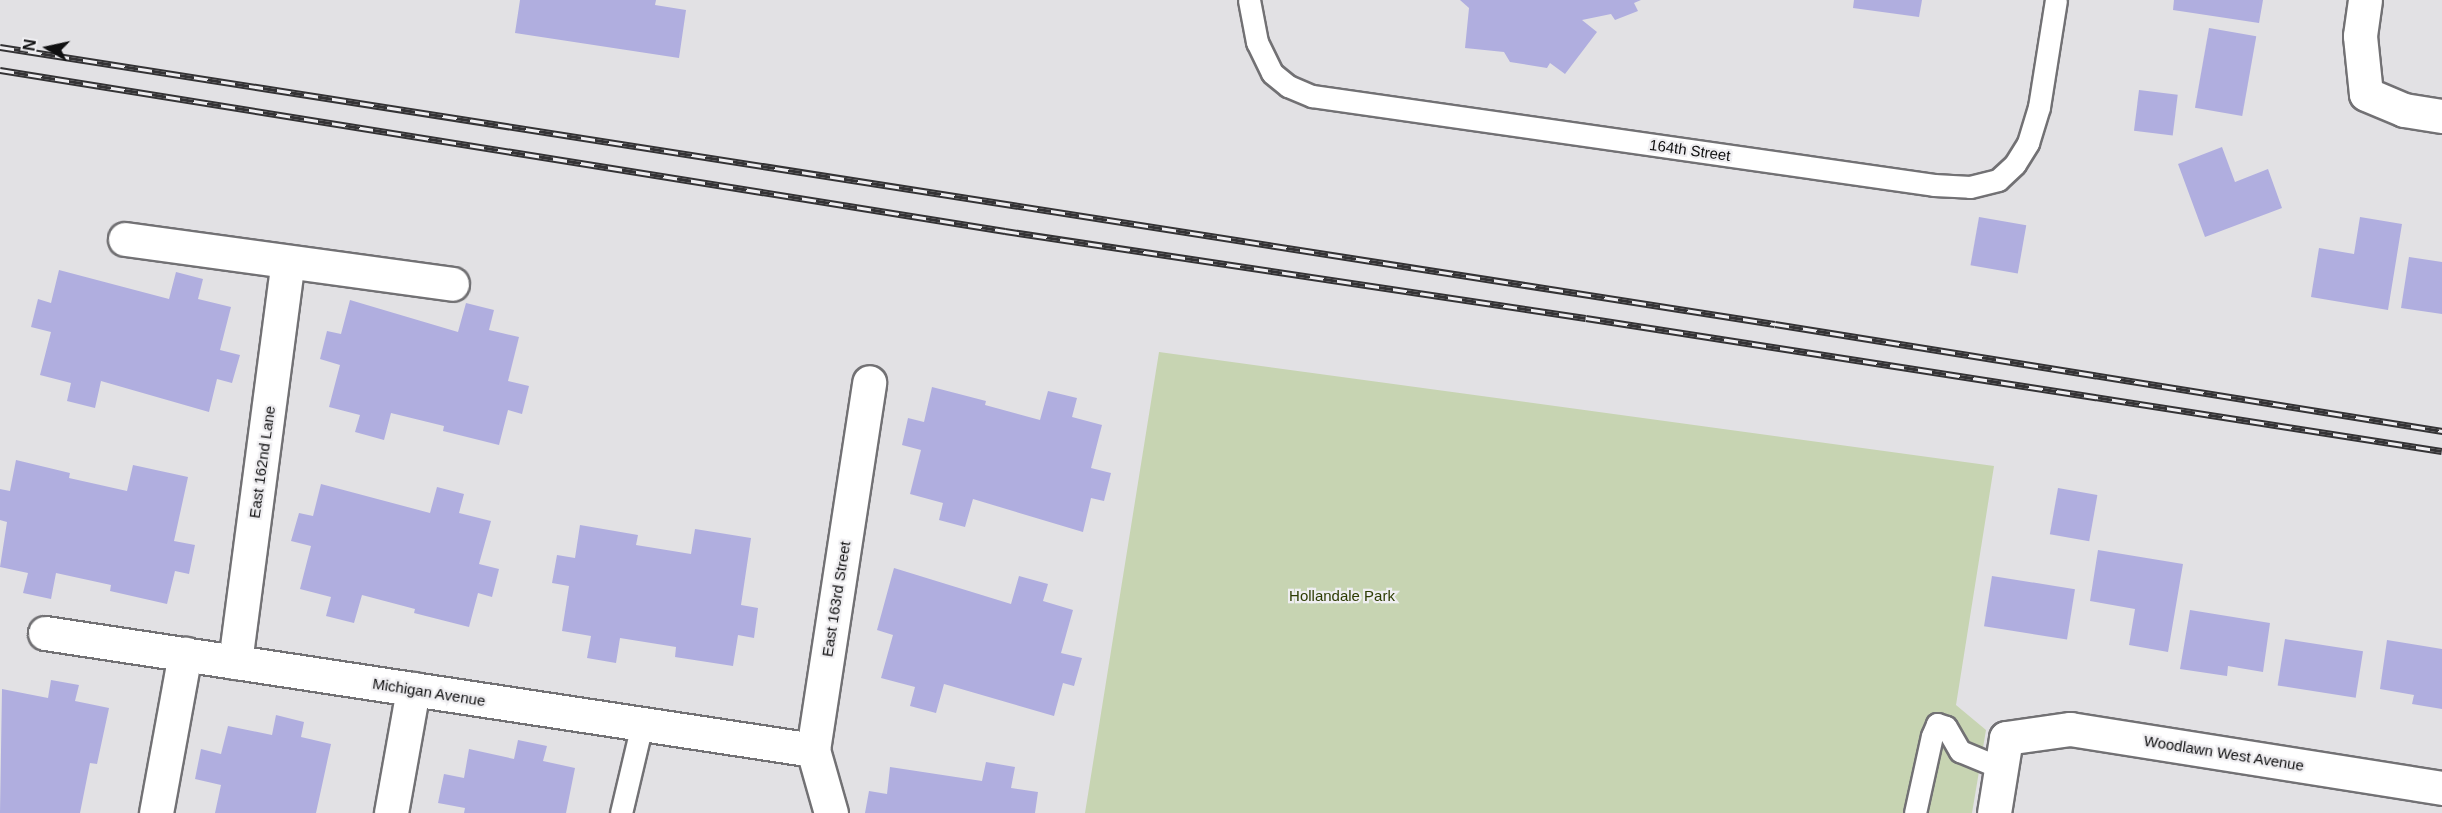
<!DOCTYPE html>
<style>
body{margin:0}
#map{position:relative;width:2442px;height:813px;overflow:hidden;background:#e2e1e4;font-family:Helvetica,sans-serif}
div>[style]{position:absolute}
.green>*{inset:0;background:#c7d4b2}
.building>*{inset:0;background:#b0aedf;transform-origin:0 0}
.roads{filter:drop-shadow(2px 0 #727174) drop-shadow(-2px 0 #727174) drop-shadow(0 2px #727174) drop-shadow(0 -2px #727174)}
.lane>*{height:21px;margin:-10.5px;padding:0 10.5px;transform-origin:10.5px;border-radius:10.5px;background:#fff}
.street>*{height:33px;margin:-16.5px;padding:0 16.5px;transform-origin:16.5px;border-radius:16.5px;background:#fff}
.rail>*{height:7px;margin-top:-3.5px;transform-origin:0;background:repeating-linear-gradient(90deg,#efeef1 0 14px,#343335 0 28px);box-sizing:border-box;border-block:2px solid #343335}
span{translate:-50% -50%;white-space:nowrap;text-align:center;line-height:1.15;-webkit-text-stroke:4.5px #efeef1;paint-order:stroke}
.street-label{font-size:15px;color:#0f0f10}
.park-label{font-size:15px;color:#2d3c03}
.north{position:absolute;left:18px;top:18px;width:60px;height:60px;-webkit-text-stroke:4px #efeef1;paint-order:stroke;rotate:279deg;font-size:16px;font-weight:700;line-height:24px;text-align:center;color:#0f0f10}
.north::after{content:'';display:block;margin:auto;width:21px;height:27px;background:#0f0f10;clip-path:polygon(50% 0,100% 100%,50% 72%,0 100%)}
</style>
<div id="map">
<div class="green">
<i style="clip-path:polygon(1159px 352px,1994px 466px,1956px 705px,1986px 730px,1972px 813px,1085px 813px)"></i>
</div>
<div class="building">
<i style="clip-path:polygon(520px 0,656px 0,655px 5px,686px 10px,679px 58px,515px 33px)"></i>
<i style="clip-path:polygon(1460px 0,1641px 0,1634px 3px,1638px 11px,1615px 20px,1611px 14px,1582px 20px,1597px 32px,1565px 74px,1550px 63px,1547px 68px,1510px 62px,1504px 52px,1465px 48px,1469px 8px)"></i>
<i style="clip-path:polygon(1854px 0,1922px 0,1919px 17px,1853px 8px)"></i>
<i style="clip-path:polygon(2174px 0,2263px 0,2259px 23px,2173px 10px)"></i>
<i style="left:2209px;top:28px;width:48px;height:81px;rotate:10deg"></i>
<i style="left:2139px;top:90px;width:39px;height:41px;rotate:7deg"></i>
<i style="clip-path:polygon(2222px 147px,2235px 182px,2268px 169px,2282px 208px,2205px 237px,2178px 164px)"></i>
<i style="left:1979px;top:217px;width:48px;height:49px;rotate:10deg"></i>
<i style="clip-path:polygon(2360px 217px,2402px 224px,2388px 310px,2311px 297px,2319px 248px,2354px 254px)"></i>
<i style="clip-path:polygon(2409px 257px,2442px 262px,2442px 314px,2401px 308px)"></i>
<i style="clip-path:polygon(59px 270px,169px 299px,176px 272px,203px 279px,198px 299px,231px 307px,220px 350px,240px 355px,232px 383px,217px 379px,209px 412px,101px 381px,95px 408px,67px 401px,71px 383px,40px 375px,51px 332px,31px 327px,38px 299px,51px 303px)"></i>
<i style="clip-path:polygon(350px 300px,458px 332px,466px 303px,494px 310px,489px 330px,519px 337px,508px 381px,529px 386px,522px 414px,508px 410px,499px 445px,443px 431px,444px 426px,391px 413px,384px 440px,355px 432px,360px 415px,329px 407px,340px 365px,320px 359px,327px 331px,341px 334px)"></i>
<i style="clip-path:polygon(932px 387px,986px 401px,985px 405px,1040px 420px,1048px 391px,1077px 398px,1072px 417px,1102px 425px,1091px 468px,1111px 473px,1104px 501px,1091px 498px,1083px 532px,973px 499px,965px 527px,939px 520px,943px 503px,910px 494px,921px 450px,902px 445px,908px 418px,924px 422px)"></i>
<i style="clip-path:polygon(16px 460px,70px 473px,69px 478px,127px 491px,133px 465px,188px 477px,174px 541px,195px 545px,189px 574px,175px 571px,167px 604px,110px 591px,111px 585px,56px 573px,51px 599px,23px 593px,28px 573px,0 567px,7px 522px,0 520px,0 489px,10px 491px)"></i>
<i style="clip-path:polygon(321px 484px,430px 513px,437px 487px,464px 494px,459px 513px,491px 521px,479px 564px,499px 569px,492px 597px,478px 593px,469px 627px,414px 613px,415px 609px,362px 595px,354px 623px,326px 616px,331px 597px,300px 589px,311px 546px,291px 541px,299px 513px,313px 516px)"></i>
<i style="left:2058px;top:488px;width:40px;height:47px;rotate:10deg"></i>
<i style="clip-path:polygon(580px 525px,638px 535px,636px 545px,691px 554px,695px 529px,751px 538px,741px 605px,758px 608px,754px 638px,738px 635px,733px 666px,675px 657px,676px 647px,620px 638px,616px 663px,587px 658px,591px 636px,562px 631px,569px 586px,552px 583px,557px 555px,575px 558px)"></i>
<i style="clip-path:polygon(2098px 550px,2183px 564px,2168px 652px,2129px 645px,2135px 609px,2090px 601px)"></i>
<i style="clip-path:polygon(894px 568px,1011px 604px,1019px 576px,1048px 584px,1043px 601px,1073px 610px,1061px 653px,1082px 658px,1074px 686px,1063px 683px,1054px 716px,944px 684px,936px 713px,910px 706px,915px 687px,881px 678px,893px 635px,877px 630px)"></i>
<i style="left:1992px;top:576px;width:84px;height:51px;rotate:9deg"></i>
<i style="clip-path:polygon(2190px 610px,2270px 623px,2263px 672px,2228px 666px,2227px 676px,2180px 669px)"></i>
<i style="left:2285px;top:639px;width:79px;height:47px;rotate:9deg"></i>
<i style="clip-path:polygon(2387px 640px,2442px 649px,2442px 709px,2412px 704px,2414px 695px,2380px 689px)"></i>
<i style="clip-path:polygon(51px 680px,79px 685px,75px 701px,109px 708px,97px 764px,90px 763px,80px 813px,0 813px,2px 689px,48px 698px)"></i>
<i style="clip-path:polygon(276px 715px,304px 722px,301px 737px,331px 744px,316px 813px,215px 813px,221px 785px,195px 779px,201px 749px,221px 754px,228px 726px,272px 735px)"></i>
<i style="clip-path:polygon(518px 740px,547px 746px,543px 761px,575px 768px,566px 813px,464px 813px,465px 808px,438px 803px,444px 774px,464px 778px,469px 749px,514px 759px)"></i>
<i style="clip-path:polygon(986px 762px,1015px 767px,1011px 788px,1038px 792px,1035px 813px,865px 813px,869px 791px,887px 794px,890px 767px,982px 781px)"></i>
</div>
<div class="roads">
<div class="lane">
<i style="left:1249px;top:0;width:43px;rotate:79.2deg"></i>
<i style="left:1257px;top:42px;width:34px;rotate:64deg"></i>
<i style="left:1272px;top:73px;width:21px;rotate:39deg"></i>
<i style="left:1288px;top:86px;width:26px;rotate:23deg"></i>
<i style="left:1312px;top:96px;width:628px;rotate:8.14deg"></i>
<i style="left:1934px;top:185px;width:36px;rotate:3deg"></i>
<i style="left:1970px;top:187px;width:29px;rotate:-14deg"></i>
<i style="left:1998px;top:180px;width:23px;rotate:-43deg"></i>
<i style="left:2015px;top:164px;width:25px;rotate:-58deg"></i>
<i style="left:2028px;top:143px;width:38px;rotate:-73deg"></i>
<i style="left:2039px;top:107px;width:108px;rotate:-81deg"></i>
<i style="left:621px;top:813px;width:91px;rotate:-76.7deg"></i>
<i style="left:1915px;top:813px;width:79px;rotate:-77.6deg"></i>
<i style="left:1932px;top:736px;width:13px;rotate:-67deg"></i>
<i style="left:1937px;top:724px;width:9px;rotate:18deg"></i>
<i style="left:1946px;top:727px;width:28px;rotate:60deg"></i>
<i style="left:1960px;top:751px;width:44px;rotate:22.5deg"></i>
</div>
<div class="street">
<i style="left:2365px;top:0;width:36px;rotate:98deg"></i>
<i style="left:2360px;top:36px;width:58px;rotate:84.1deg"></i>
<i style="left:2366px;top:94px;width:41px;rotate:22.8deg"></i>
<i style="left:2404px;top:110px;width:38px;rotate:9deg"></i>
<i style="left:125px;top:239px;width:330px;rotate:7.8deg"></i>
<i style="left:45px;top:633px;width:777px;rotate:8.66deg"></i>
<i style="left:235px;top:662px;width:403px;rotate:-82.5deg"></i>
<i style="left:156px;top:813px;width:162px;rotate:-79.7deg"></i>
<i style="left:391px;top:813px;width:126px;rotate:-79.9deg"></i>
<i style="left:831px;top:813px;width:66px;rotate:-105.9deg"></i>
<i style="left:813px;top:750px;width:372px;rotate:-81.3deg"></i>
<i style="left:1994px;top:813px;width:76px;rotate:-80.9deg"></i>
<i style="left:2006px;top:738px;width:65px;rotate:-8deg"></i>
<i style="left:2070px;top:729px;width:377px;rotate:9deg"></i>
</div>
</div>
<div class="rail">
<i style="left:0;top:47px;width:1796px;rotate:8.87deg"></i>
<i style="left:1775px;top:324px;width:676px;rotate:9.11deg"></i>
<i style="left:0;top:70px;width:1018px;rotate:9.1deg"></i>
<i style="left:1005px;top:231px;width:587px;rotate:8.52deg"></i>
<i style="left:1586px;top:318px;width:866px;rotate:8.83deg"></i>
</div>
<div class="street-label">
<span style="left:1690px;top:150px;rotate:8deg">164th Street</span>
<span style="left:262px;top:462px;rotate:-82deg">East 162nd Lane</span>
<span style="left:836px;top:599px;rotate:-81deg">East 163rd Street</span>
<span style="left:429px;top:692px;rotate:9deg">Michigan Avenue</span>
<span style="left:2224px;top:753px;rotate:9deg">Woodlawn West Avenue</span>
</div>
<div class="park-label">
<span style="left:1342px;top:596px">Hollandale Park</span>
</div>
<div class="north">N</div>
</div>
